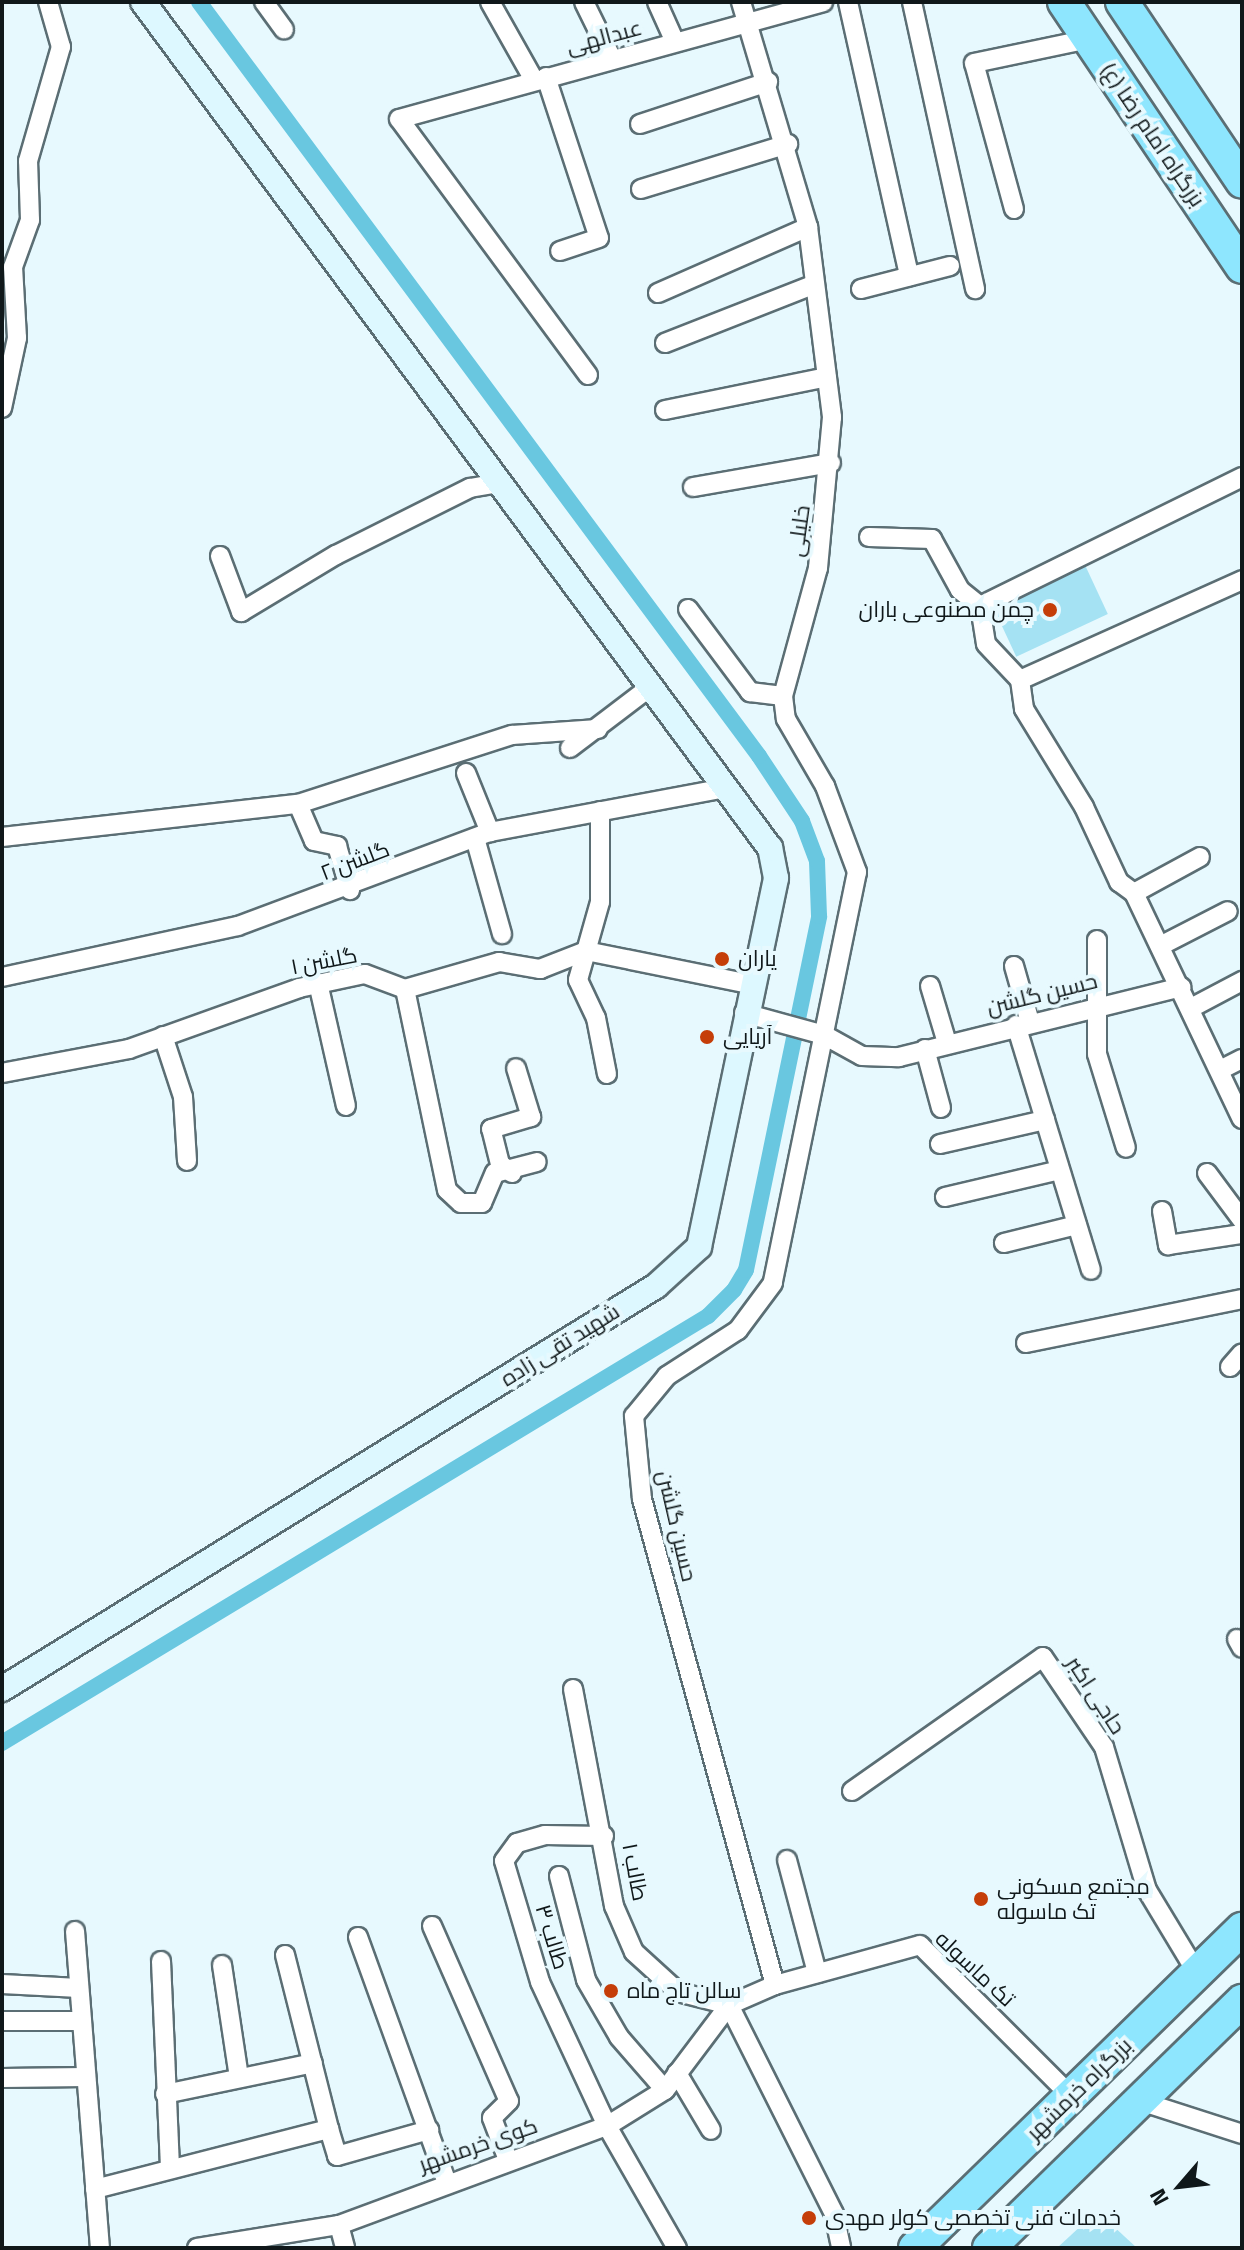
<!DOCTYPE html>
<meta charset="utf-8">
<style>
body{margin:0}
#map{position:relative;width:1244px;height:2250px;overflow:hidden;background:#e7f9fe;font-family:"Titillium Web",Cairo,sans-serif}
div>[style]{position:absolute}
.green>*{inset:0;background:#a5e2f3;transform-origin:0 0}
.canal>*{height:16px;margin:-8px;padding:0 8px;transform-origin:8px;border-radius:8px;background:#69c7e0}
.roads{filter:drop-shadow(2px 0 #5b6e74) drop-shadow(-2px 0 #5b6e74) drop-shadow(0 2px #5b6e74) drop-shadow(0 -2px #5b6e74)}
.street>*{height:18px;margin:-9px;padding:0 9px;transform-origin:9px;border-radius:9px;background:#fff}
.secondary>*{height:24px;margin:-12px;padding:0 12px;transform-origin:12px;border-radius:12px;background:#ddf8ff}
.highway>*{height:32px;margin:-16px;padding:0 16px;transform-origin:16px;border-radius:16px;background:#8ee6fe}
.dots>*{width:22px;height:22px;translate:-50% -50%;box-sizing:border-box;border:4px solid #e7f9fe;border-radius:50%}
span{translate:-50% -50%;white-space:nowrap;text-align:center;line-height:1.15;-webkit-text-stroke:8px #e7f9fe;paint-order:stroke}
.street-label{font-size:22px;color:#10181a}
.poi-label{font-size:22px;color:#10181a}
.right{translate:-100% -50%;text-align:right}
.left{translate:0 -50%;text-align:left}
.frame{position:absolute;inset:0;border:4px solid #10181a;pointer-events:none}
.north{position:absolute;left:1140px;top:2146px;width:80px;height:80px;-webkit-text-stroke:6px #e7f9fe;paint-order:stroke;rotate:242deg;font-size:22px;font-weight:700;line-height:32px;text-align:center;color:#10181a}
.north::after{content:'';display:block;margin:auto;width:28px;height:36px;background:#10181a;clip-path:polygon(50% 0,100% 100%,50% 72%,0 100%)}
</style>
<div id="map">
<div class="green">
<i style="left:1085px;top:565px;width:54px;height:101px;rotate:65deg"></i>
<i style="clip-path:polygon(1097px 2211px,1137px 2248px,1057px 2248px)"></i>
</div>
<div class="canal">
<i style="left:2px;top:1743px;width:825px;rotate:-31.17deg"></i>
<i style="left:708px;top:1316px;width:37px;rotate:-45deg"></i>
<i style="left:734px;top:1290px;width:23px;rotate:-59deg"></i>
<i style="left:746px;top:1270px;width:361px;rotate:-78.3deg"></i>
<i style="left:819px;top:916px;width:55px;rotate:-92.1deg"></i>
<i style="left:817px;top:861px;width:43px;rotate:-110.6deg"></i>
<i style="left:802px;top:821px;width:78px;rotate:-123.5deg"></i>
<i style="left:759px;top:756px;width:939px;rotate:-126.6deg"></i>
</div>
<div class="roads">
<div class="street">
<i style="left:264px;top:2px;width:34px;rotate:54deg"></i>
<i style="left:490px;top:2px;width:90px;rotate:60.6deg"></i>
<i style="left:584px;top:2px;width:64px;rotate:63.8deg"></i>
<i style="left:657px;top:2px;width:44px;rotate:65.8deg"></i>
<i style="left:741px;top:2px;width:235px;rotate:73.4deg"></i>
<i style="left:808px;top:227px;width:192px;rotate:82.8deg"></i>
<i style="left:832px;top:417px;width:152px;rotate:95.3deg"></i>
<i style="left:818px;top:568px;width:133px;rotate:105.3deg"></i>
<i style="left:783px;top:696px;width:23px;rotate:83deg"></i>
<i style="left:786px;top:719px;width:78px;rotate:59.8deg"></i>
<i style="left:825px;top:786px;width:92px;rotate:69.6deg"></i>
<i style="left:857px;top:872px;width:419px;rotate:101.6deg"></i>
<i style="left:773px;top:1283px;width:59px;rotate:126.7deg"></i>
<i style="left:738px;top:1330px;width:85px;rotate:147.1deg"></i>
<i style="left:667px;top:1376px;width:52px;rotate:129.5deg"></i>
<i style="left:634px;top:1416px;width:83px;rotate:84.5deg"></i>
<i style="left:642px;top:1499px;width:504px;rotate:74.7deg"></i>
<i style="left:848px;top:2px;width:281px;rotate:77.4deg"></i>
<i style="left:912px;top:2px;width:294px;rotate:77.6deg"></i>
<i style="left:546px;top:77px;width:169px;rotate:71.8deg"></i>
<i style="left:599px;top:238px;width:41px;rotate:161.6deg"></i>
<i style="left:640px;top:124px;width:135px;rotate:-18.2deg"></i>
<i style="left:641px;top:189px;width:154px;rotate:-17deg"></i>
<i style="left:1014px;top:209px;width:151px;rotate:-105.3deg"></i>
<i style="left:974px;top:63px;width:117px;rotate:-11.8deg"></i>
<i style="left:861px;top:289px;width:92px;rotate:-14.5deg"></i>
<i style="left:658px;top:293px;width:164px;rotate:-23.7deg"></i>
<i style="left:665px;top:343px;width:159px;rotate:-21.4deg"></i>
<i style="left:588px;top:375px;width:318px;rotate:-126.4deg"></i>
<i style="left:399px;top:119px;width:440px;rotate:-15.4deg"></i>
<i style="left:2px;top:408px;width:72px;rotate:-77.9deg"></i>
<i style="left:17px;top:338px;width:71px;rotate:-93.2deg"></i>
<i style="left:13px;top:267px;width:50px;rotate:-70.1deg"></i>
<i style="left:30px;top:220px;width:59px;rotate:-91.9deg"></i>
<i style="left:28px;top:161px;width:119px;rotate:-73.9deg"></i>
<i style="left:61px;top:47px;width:47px;rotate:-106.1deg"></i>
<i style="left:665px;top:410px;width:165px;rotate:-11.5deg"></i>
<i style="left:693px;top:487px;width:140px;rotate:-9.9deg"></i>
<i style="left:869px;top:537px;width:63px;rotate:1.8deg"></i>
<i style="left:932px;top:539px;width:58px;rotate:61.2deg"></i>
<i style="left:960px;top:590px;width:26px;rotate:39deg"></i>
<i style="left:980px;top:606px;width:38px;rotate:81deg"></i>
<i style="left:986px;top:644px;width:50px;rotate:46.6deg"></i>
<i style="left:1020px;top:680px;width:29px;rotate:82deg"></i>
<i style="left:1024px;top:709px;width:115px;rotate:58.5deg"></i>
<i style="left:1084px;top:807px;width:83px;rotate:65deg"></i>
<i style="left:1119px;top:882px;width:19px;rotate:36deg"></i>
<i style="left:1134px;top:893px;width:250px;rotate:64.5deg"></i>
<i style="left:220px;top:556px;width:60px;rotate:69.4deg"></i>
<i style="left:241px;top:612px;width:111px;rotate:-31deg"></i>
<i style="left:336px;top:555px;width:150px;rotate:-26.6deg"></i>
<i style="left:470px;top:488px;width:27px;rotate:-10deg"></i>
<i style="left:980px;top:606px;width:292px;rotate:-26.2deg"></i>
<i style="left:688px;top:609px;width:104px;rotate:53.2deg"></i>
<i style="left:750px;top:692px;width:33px;rotate:7deg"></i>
<i style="left:1020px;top:680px;width:243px;rotate:-24.2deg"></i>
<i style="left:570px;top:748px;width:101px;rotate:-37.3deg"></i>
<i style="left:466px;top:773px;width:64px;rotate:67.9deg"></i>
<i style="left:298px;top:804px;width:225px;rotate:-17.9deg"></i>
<i style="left:512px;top:735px;width:86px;rotate:-4deg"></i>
<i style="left:600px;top:811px;width:91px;rotate:90deg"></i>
<i style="left:600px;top:902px;width:81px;rotate:105.8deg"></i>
<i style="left:578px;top:980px;width:42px;rotate:64.7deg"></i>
<i style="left:596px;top:1018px;width:57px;rotate:78.9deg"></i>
<i style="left:2px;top:837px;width:298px;rotate:-6.4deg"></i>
<i style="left:298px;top:804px;width:40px;rotate:66.6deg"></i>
<i style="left:314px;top:841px;width:24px;rotate:12deg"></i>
<i style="left:337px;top:846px;width:46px;rotate:73.5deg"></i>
<i style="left:475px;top:838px;width:100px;rotate:74.3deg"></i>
<i style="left:1134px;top:893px;width:75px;rotate:-28.6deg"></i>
<i style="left:1097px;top:940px;width:114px;rotate:90deg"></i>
<i style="left:1097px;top:1054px;width:98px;rotate:72.9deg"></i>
<i style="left:1160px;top:946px;width:76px;rotate:-27.2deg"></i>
<i style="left:1014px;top:966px;width:58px;rotate:74.1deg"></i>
<i style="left:2px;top:977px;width:241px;rotate:-12.2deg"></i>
<i style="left:238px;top:926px;width:269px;rotate:-20.5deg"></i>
<i style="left:490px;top:832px;width:238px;rotate:-10.6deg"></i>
<i style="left:318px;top:983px;width:126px;rotate:77.2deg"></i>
<i style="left:930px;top:986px;width:59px;rotate:73.4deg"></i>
<i style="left:405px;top:989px;width:205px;rotate:78.2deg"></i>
<i style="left:447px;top:1190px;width:19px;rotate:43deg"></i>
<i style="left:461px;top:1203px;width:21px"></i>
<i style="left:482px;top:1203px;width:33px;rotate:-67deg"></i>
<i style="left:495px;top:1173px;width:43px;rotate:-14.7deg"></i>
<i style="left:1191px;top:1008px;width:58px;rotate:-27.9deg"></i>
<i style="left:744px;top:1013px;width:83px;rotate:15.4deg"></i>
<i style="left:824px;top:1035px;width:43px;rotate:28.9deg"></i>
<i style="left:862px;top:1056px;width:37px;rotate:2deg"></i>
<i style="left:899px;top:1057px;width:291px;rotate:-13.9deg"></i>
<i style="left:1016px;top:1025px;width:256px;rotate:73deg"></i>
<i style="left:163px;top:1036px;width:64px;rotate:71.8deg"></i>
<i style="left:183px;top:1097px;width:64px;rotate:86.4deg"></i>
<i style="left:925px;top:1049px;width:61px;rotate:74.8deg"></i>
<i style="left:1222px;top:1069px;width:22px;rotate:-27deg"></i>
<i style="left:2px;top:1073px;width:129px;rotate:-10.7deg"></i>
<i style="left:129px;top:1049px;width:181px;rotate:-19.7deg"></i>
<i style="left:299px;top:988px;width:67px;rotate:-12deg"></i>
<i style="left:365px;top:974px;width:43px;rotate:20.6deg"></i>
<i style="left:405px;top:989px;width:98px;rotate:-16deg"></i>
<i style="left:499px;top:962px;width:42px;rotate:9.7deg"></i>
<i style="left:540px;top:969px;width:49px;rotate:-21.4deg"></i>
<i style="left:586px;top:951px;width:166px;rotate:11.4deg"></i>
<i style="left:940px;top:1144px;width:108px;rotate:-12.9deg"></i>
<i style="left:512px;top:1173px;width:15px;rotate:-143deg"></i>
<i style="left:500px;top:1164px;width:36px;rotate:-104deg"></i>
<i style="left:491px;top:1129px;width:42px;rotate:-16.7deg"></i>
<i style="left:531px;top:1117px;width:51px;rotate:-107deg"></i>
<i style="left:1207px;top:1173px;width:59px;rotate:53.3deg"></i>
<i style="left:945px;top:1197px;width:118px;rotate:-13.2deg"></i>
<i style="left:1162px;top:1211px;width:35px;rotate:80deg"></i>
<i style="left:1168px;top:1245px;width:75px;rotate:-8.5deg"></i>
<i style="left:1004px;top:1243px;width:75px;rotate:-13.9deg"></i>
<i style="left:1026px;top:1343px;width:220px;rotate:-11.5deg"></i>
<i style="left:1230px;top:1367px;width:18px;rotate:-49deg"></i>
<i style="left:1237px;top:1639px;width:10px;rotate:61deg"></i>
<i style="left:573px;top:1689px;width:221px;rotate:79.3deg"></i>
<i style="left:614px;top:1906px;width:50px;rotate:66.5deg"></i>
<i style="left:634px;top:1952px;width:59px;rotate:42.3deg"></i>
<i style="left:678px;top:1992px;width:53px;rotate:14.3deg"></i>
<i style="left:729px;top:2005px;width:234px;rotate:63.3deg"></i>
<i style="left:834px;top:2214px;width:35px;rotate:78deg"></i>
<i style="left:852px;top:1791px;width:233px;rotate:-35.1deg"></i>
<i style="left:1043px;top:1657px;width:109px;rotate:55.9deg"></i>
<i style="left:1104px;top:1747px;width:149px;rotate:73.3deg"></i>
<i style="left:1147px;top:1890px;width:97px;rotate:58.9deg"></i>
<i style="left:604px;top:1836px;width:59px;rotate:-179deg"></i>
<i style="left:545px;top:1835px;width:29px;rotate:164deg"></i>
<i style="left:517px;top:1843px;width:22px;rotate:126deg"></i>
<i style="left:504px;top:1861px;width:126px;rotate:73.4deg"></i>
<i style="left:540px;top:1982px;width:159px;rotate:65deg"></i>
<i style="left:607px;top:2126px;width:141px;rotate:60.2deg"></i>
<i style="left:787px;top:1860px;width:117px;rotate:75.1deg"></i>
<i style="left:559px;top:1876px;width:107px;rotate:75.4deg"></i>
<i style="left:586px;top:1980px;width:66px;rotate:59.9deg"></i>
<i style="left:619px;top:2037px;width:70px;rotate:49deg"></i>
<i style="left:432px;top:1926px;width:191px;rotate:66.3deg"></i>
<i style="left:509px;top:2101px;width:24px;rotate:135deg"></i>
<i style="left:492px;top:2118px;width:45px;rotate:69.1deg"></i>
<i style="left:75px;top:1931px;width:318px;rotate:85.5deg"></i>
<i style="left:358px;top:1937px;width:258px;rotate:70.1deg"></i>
<i style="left:285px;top:1955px;width:179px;rotate:75.8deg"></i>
<i style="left:161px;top:1961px;width:208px;rotate:87.5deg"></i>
<i style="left:222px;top:1965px;width:114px;rotate:81.4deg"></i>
<i style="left:2px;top:1984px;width:77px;rotate:3deg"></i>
<i style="left:2px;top:2021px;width:80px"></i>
<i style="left:677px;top:2073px;width:66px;rotate:59.2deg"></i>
<i style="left:2px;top:2078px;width:84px;rotate:-0.7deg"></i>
<i style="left:165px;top:2094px;width:151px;rotate:-11.8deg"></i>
<i style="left:1140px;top:2101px;width:107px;rotate:17.9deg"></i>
<i style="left:95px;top:2189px;width:242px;rotate:-14.4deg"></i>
<i style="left:329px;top:2129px;width:28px;rotate:73deg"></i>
<i style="left:337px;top:2156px;width:96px;rotate:-15.8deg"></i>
<i style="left:339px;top:2225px;width:24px;rotate:75deg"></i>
<i style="left:197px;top:2248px;width:144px;rotate:-9.2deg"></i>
<i style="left:339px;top:2225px;width:286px;rotate:-20.3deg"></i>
<i style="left:607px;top:2126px;width:68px;rotate:-31.8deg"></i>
<i style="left:665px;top:2090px;width:106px;rotate:-53deg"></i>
<i style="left:729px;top:2005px;width:50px;rotate:-23.5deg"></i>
<i style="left:775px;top:1985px;width:150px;rotate:-15.4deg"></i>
<i style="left:920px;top:1945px;width:214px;rotate:45deg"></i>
</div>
<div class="secondary">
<i style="left:2px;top:1689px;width:768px;rotate:-31.64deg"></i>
<i style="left:656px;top:1286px;width:58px;rotate:-42.2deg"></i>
<i style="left:699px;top:1247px;width:377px;rotate:-78.2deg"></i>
<i style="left:776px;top:878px;width:31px;rotate:-101deg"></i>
<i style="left:770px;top:848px;width:1053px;rotate:-126.54deg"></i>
</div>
<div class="highway">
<i style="left:1064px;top:2px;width:319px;rotate:56.1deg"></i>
<i style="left:1122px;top:2px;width:216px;rotate:56.2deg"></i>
<i style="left:915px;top:2248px;width:457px;rotate:-44.3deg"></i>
<i style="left:989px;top:2248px;width:354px;rotate:-44.3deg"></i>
</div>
</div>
<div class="dots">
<i style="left:1050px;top:610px;background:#c53e09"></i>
<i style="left:722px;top:959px;background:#c53e09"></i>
<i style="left:707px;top:1037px;background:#c53e09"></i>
<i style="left:981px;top:1899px;background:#c53e09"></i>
<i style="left:611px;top:1991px;background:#c53e09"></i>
<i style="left:809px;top:2218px;background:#c53e09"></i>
</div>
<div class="street-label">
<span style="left:604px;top:37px;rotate:-15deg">عبدالهی</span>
<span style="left:1153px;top:135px;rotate:56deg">بزرگراه امام رضا (ع)</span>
<span style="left:799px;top:531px;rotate:-82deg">خلیلی</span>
<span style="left:355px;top:861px;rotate:-21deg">گلشن ۲</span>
<span style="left:324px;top:961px;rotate:-11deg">گلشن ۱</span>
<span style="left:1042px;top:994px;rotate:-14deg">حسین گلشن</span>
<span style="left:560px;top:1345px;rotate:-32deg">شهید تقی زاده</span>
<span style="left:677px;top:1526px;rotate:77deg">حسین گلشن</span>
<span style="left:1096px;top:1695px;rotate:57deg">حاجی اکبر</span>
<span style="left:635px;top:1872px;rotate:79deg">طالب ۱</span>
<span style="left:552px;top:1937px;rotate:73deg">طالب ۳</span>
<span style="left:975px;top:1969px;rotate:43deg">تک ماسوله</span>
<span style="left:1079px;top:2089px;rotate:-44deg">بزرگراه خرمشهر</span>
<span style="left:478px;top:2145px;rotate:-19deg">کوی خرمشهر</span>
</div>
<div class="poi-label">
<span class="right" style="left:1034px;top:610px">چمن مصنوعی باران</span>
<span class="left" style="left:738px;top:959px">یاران</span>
<span class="left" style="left:723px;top:1037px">آریایی</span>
<span class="left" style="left:997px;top:1899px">مجتمع مسکونی<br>تک ماسوله</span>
<span class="left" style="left:627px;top:1991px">سالن تاج ماه</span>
<span class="left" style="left:825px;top:2218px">خدمات فنی تخصصی کولر مهدی</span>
</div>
<div class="frame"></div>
<div class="north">N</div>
</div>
